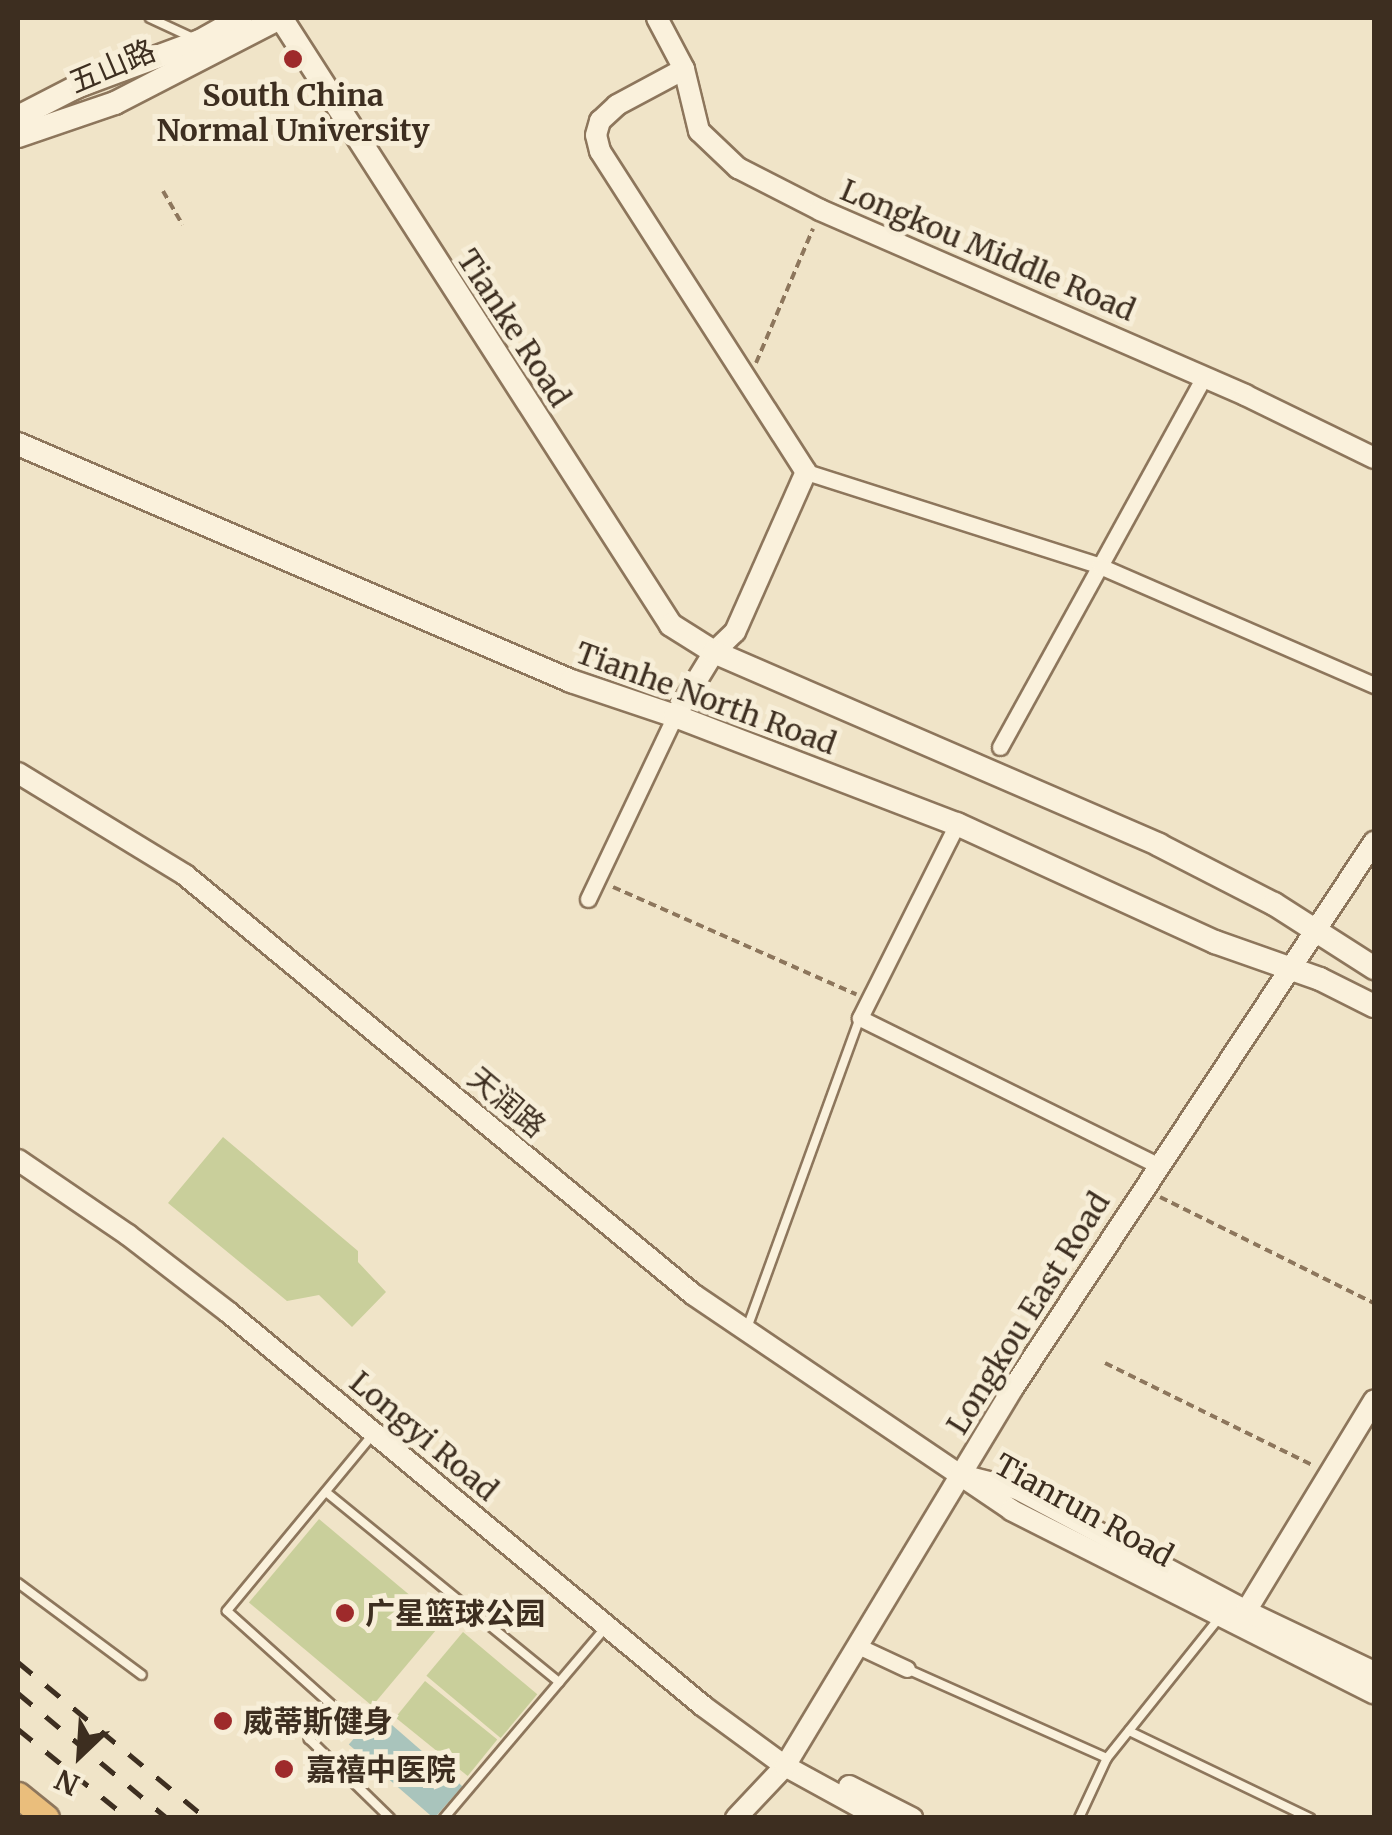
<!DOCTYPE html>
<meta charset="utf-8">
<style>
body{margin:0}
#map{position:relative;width:1392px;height:1835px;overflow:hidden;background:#f0e4c8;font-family:Merriweather,"Noto Sans SC",serif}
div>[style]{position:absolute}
.green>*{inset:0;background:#c9cf9b;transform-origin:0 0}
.water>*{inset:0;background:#a9c4bc;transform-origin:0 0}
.path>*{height:4px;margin-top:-2px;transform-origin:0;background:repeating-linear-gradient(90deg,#8d765c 0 8px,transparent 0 13px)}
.roads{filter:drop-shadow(2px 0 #8d765c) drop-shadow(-2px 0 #8d765c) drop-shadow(0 2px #8d765c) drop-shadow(0 -2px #8d765c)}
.service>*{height:8px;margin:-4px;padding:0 4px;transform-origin:4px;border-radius:4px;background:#faf1dc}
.minor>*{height:15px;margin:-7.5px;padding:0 7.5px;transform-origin:7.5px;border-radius:7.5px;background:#faf1dc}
.tertiary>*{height:20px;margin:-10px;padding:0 10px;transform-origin:10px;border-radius:10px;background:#faf1dc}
.secondary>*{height:22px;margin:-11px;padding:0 11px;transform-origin:11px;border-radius:11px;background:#faf1dc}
.trunk>*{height:25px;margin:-12.5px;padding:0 12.5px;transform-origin:12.5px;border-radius:12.5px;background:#eabe7c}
.rail>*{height:5px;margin-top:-2.5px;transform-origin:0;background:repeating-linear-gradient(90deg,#3d2e20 0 18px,transparent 0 36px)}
.dots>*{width:28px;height:28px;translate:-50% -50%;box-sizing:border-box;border:5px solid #f7eed8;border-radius:50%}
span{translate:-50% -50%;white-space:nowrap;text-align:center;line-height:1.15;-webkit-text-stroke:10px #f7eed8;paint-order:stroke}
.street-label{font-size:30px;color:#3d2e20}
.poi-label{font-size:30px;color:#3d2e20;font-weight:700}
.left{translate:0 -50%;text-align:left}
.frame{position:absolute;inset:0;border:20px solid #3d2e20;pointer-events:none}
.north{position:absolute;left:30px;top:1705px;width:100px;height:100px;-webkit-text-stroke:8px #f7eed8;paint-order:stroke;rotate:205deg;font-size:28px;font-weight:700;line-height:40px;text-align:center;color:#3d2e20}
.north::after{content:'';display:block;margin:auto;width:35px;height:45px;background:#3d2e20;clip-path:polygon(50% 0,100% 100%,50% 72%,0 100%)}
</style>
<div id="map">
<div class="green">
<i style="clip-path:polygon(223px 1137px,358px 1251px,358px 1262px,386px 1292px,352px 1327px,319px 1295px,287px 1301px,168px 1203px)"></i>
<i style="left:319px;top:1519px;width:161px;height:109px;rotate:40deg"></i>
<i style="left:463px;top:1632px;width:97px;height:57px;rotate:40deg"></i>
<i style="left:425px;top:1681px;width:93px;height:47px;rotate:39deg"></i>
</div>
<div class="water">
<i style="left:377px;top:1712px;width:113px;height:43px;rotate:41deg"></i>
</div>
<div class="path">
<i style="left:163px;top:191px;width:39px;rotate:60deg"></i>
<i style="left:756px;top:363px;width:146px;rotate:-67deg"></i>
<i style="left:613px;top:887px;width:266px;rotate:23.8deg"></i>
<i style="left:1160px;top:1197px;width:239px;rotate:26.4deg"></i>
<i style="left:1105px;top:1363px;width:231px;rotate:26.2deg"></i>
</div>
<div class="roads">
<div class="service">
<i style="left:150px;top:18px;width:45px;rotate:24.9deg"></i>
<i style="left:747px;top:1328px;width:330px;rotate:-70deg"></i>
<i style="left:374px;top:1433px;width:231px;rotate:129.6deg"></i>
<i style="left:227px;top:1611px;width:144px;rotate:41.9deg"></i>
<i style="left:334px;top:1707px;width:41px;rotate:128deg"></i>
<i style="left:309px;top:1739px;width:113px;rotate:44.3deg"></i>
<i style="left:326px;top:1492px;width:301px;rotate:39.2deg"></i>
<i style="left:18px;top:1583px;width:154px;rotate:36.6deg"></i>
<i style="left:907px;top:1669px;width:219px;rotate:24deg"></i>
<i style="left:1129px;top:1731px;width:201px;rotate:25.7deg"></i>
<i style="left:444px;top:1818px;width:249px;rotate:-49.7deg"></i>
<i style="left:1079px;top:1818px;width:66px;rotate:-65deg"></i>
<i style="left:1107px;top:1758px;width:179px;rotate:-51.3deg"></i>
</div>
<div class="minor">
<i style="left:806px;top:472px;width:309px;rotate:17.7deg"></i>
<i style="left:1100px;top:566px;width:216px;rotate:-61.2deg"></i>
<i style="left:1000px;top:747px;width:207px;rotate:-61.1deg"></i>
<i style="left:1100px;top:566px;width:299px;rotate:23.5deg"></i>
<i style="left:957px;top:824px;width:217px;rotate:116.6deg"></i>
<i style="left:860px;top:1018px;width:331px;rotate:26.3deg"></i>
<i style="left:588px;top:899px;width:203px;rotate:-64.6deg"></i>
<i style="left:858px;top:1646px;width:54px;rotate:25.1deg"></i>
</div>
<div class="tertiary">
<i style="left:657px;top:18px;width:58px;rotate:62.1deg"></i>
<i style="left:684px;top:69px;width:64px;rotate:76.4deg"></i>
<i style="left:699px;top:131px;width:54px;rotate:43.5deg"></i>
<i style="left:738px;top:168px;width:92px;rotate:27.1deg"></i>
<i style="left:820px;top:210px;width:464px;rotate:23.5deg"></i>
<i style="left:1245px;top:395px;width:144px;rotate:26deg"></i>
<i style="left:675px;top:716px;width:75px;rotate:-58.6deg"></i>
<i style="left:714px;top:652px;width:29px;rotate:-44deg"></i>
<i style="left:735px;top:632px;width:175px;rotate:-66.1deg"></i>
<i style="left:806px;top:472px;width:381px;rotate:-122.7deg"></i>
<i style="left:600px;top:151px;width:16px;rotate:-104deg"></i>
<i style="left:596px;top:135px;width:15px;rotate:-74deg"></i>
<i style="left:600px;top:121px;width:23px;rotate:-43deg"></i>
<i style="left:617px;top:105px;width:76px;rotate:-28.2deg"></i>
<i style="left:18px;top:773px;width:196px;rotate:31.4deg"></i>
<i style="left:185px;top:875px;width:660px;rotate:39.53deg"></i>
<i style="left:694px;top:1295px;width:383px;rotate:34.1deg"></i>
<i style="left:1011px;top:1510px;width:407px;rotate:26.8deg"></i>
<i style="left:18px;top:1160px;width:133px;rotate:34.3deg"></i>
<i style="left:128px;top:1235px;width:126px;rotate:37.6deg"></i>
<i style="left:228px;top:1312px;width:617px;rotate:39.67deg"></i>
<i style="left:703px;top:1706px;width:102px;rotate:36.2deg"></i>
<i style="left:785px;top:1766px;width:108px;rotate:28.7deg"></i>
<i style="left:973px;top:1478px;width:45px;rotate:14deg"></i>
<i style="left:1017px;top:1489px;width:259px;rotate:28deg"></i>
<i style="left:1246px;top:1611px;width:142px;rotate:25.5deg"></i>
<i style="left:1240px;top:1621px;width:258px;rotate:-58.7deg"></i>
<i style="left:849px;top:1786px;width:71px;rotate:26.9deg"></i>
<i style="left:736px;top:1818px;width:71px;rotate:-46.7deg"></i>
<i style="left:785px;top:1766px;width:441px;rotate:-58.9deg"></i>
<i style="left:1013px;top:1388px;width:655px;rotate:-56.53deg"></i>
</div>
<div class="secondary">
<i style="left:281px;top:18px;width:721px;rotate:57.28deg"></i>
<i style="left:671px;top:625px;width:51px;rotate:32.1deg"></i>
<i style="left:714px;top:652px;width:485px;rotate:23.4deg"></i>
<i style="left:1159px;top:845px;width:129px;rotate:27.2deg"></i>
<i style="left:1274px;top:904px;width:119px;rotate:32.6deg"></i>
<i style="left:18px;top:117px;width:65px;rotate:-27.3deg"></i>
<i style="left:76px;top:87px;width:132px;rotate:-20.4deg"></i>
<i style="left:200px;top:41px;width:47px;rotate:-29.3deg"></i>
<i style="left:18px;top:136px;width:102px;rotate:-18.8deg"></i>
<i style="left:115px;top:103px;width:186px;rotate:-27.3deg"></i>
<i style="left:18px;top:444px;width:602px;rotate:23.2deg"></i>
<i style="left:571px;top:681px;width:110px;rotate:18.6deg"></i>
<i style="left:675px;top:716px;width:302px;rotate:21deg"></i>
<i style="left:957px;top:824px;width:284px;rotate:24.6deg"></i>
<i style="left:1215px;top:942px;width:111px;rotate:19.4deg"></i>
<i style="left:1320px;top:979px;width:60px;rotate:26.6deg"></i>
</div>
<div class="trunk">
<i style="left:18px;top:1795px;width:36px;rotate:39deg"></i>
</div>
</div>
<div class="rail">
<i style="left:18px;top:1662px;width:244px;rotate:39.7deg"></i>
<i style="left:18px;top:1693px;width:194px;rotate:40deg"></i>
<i style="left:18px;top:1729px;width:141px;rotate:39deg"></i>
</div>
<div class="dots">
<i style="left:293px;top:59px;background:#9e2a2b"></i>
<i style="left:345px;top:1613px;background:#9e2a2b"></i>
<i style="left:223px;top:1721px;background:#9e2a2b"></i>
<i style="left:284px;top:1769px;background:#9e2a2b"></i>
</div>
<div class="street-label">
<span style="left:112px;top:66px;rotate:-23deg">五山路</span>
<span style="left:988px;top:250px;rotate:23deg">Longkou Middle Road</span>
<span style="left:514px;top:328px;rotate:57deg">Tianke Road</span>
<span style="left:706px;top:698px;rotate:20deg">Tianhe North Road</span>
<span style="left:507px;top:1102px;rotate:40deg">天润路</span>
<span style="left:1028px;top:1313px;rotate:-58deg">Longkou East Road</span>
<span style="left:424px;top:1436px;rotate:40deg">Longyi Road</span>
<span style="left:1084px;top:1510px;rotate:29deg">Tianrun Road</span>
</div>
<div class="poi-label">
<span style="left:293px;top:112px">South China<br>Normal University</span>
<span class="left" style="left:365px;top:1613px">广星篮球公园</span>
<span class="left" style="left:243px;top:1721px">威蒂斯健身</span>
<span class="left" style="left:306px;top:1769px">嘉禧中医院</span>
</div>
<div class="frame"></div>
<div class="north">N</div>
</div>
